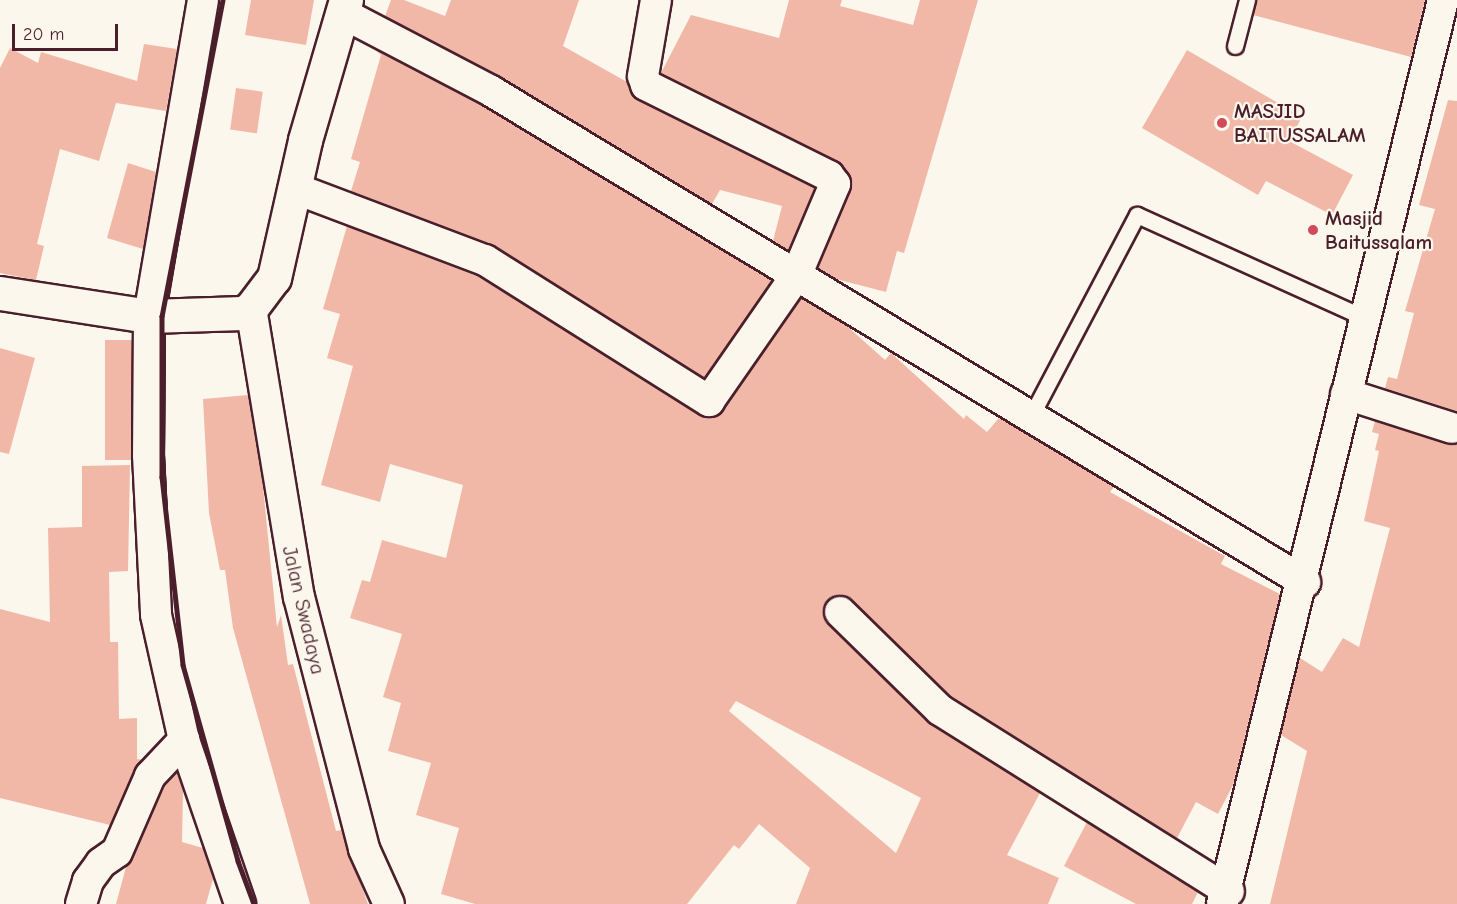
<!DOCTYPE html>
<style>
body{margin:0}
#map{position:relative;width:1457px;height:904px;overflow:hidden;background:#fbf7ec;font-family:"Comic Neue",sans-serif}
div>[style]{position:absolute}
.building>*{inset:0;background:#f1b8a8;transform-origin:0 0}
.roads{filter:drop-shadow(2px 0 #4a1f2b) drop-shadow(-2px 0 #4a1f2b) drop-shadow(0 2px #4a1f2b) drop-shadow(0 -2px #4a1f2b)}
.lane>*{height:15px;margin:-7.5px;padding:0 7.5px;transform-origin:7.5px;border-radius:7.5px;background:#fbf7ec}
.street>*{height:30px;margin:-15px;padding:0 15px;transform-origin:15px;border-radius:15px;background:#fbf7ec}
.secondary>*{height:33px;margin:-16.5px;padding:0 16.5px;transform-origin:16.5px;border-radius:16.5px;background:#fbf7ec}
.rail>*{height:4.5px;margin:-2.25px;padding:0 2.25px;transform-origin:2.25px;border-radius:2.25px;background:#4a1f2b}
.dots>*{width:16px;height:16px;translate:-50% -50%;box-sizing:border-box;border:3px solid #fbf7ec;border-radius:50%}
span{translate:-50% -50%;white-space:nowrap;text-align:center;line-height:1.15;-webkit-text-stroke:4.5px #fbf7ec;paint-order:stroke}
.poi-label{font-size:21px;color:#4a1f2b;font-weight:700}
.left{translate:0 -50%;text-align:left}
.street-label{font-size:21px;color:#4a1f2b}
.scale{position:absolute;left:12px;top:24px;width:106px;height:27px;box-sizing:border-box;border:3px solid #4a1f2b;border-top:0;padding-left:8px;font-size:18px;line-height:21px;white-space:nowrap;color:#4a1f2b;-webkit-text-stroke:4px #fbf7ec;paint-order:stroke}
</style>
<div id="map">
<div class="building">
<i style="clip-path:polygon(251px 0,314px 0,306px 45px,245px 35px)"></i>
<i style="clip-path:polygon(391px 0,404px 0,445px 16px,451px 0,579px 0,563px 46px,627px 82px,638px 100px,815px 188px,788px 250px,773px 241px,782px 206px,720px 190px,712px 204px,500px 76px,385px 16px)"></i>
<i style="clip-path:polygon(789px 0,842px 0,840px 6px,913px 25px,920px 0,978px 0,904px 253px,897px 251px,886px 292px,836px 279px,818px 268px,851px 190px,852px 181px,842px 165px,661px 73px,691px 15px,779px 38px)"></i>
<i style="clip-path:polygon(1256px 0,1425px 0,1411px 57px,1253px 15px)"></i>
<i style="clip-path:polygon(144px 44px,177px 49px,166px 111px,116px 103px,99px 161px,60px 149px,37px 244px,44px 246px,36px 280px,0 273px,0 68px,10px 48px,38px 63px,41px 52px,137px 81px)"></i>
<i style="clip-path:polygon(373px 48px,483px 106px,772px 281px,704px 378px,494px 245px,351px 191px,360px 162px,351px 159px,381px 55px)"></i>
<i style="clip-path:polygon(1187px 50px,1302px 117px,1289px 141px,1353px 175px,1332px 215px,1266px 181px,1258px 195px,1142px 128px)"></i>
<i style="left:236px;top:88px;width:27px;height:42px;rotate:8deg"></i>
<i style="clip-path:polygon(1448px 100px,1457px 101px,1457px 411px,1385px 388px,1388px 377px,1397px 379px,1414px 313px,1405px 311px,1435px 209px,1419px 205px)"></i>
<i style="clip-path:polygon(128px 163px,156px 172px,143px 249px,107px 238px)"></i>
<i style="clip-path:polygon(evenodd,347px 226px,477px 276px,708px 418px,723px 411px,801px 298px,848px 327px,885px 360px,891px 353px,964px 419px,966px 415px,987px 432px,999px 418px,1114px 487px,1110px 492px,1225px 556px,1221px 564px,1280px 594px,1233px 785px,1218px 814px,1196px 802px,1177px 838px,951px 696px,852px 600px,836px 595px,824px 607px,828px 624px,928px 722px,1040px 793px,1007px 855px,1059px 878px,1048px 904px,796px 904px,810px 868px,759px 824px,739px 849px,734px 845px,687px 904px,475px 904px,441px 894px,459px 828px,416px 815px,431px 763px,388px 751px,401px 703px,383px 697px,402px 634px,350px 618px,362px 580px,370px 582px,382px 540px,446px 558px,463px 485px,390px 464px,380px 502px,321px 485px,353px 366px,327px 358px,340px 314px,323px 309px,347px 226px,736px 701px,921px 798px,896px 853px,729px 711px,736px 701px)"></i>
<i style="left:132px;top:340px;width:120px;height:27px;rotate:90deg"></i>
<i style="clip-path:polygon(0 348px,35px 358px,9px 454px,0 452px)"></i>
<i style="clip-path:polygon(248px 395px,263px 487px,277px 627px,281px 615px,288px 665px,293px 664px,336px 831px,341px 830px,368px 904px,310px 904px,233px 628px,225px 570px,220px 570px,209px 513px,203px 399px)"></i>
<i style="clip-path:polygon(1375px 421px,1457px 444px,1457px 904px,1270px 904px,1307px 751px,1281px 735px,1300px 658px,1322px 672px,1343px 638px,1359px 647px,1390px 528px,1364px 521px,1379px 451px,1375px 450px,1379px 434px,1372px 432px)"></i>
<i style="clip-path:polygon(130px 465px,128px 571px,109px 572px,110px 642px,118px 642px,119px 719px,137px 718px,137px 759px,142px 760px,110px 825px,0 798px,0 609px,50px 622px,48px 528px,82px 527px,82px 466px)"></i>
<i style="clip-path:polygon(177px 773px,183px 791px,182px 842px,203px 848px,213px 879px,206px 904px,116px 904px,126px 867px,165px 786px)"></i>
<i style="clip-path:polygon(1087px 822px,1198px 892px,1192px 904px,1136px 904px,1064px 866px)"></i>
</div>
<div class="roads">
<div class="lane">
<i style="left:1235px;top:46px;width:48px;rotate:-75.4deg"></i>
<i style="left:1032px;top:414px;width:225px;rotate:-62.2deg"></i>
<i style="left:1137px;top:215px;width:248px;rotate:24.3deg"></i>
</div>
<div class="street">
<i style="left:203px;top:0;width:321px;rotate:99.7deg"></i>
<i style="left:149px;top:316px;width:139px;rotate:90.4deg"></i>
<i style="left:148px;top:455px;width:160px;rotate:87.1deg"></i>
<i style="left:156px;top:615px;width:128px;rotate:77.4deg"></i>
<i style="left:184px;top:740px;width:173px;rotate:71.1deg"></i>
<i style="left:342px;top:13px;width:168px;rotate:27.6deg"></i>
<i style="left:491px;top:91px;width:951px;rotate:31.1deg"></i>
<i style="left:294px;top:188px;width:204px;rotate:20.7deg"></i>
<i style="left:485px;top:260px;width:265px;rotate:32.2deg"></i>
<i style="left:709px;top:401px;width:152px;rotate:-55.2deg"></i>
<i style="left:796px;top:276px;width:100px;rotate:-67deg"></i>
<i style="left:835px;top:184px;width:10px;rotate:-127deg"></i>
<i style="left:829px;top:176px;width:204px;rotate:-153.6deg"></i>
<i style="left:646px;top:85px;width:9px;rotate:-108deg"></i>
<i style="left:643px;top:76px;width:77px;rotate:-80.3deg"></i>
<i style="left:251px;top:308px;width:293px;rotate:80.6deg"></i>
<i style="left:299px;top:597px;width:260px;rotate:75.5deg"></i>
<i style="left:364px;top:849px;width:60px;rotate:65.6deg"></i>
<i style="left:1346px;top:394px;width:111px;rotate:17.8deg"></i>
<i style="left:840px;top:612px;width:140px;rotate:44.4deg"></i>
<i style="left:940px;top:710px;width:341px;rotate:32.1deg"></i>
<i style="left:81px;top:904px;width:24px;rotate:-73deg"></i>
<i style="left:88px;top:881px;width:22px;rotate:-54deg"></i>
<i style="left:101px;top:863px;width:19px;rotate:-35deg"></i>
<i style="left:117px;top:852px;width:83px;rotate:-66.5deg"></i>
<i style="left:150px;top:776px;width:50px;rotate:-46.6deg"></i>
<i style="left:1222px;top:904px;width:931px;rotate:-76.26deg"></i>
</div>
<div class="secondary">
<i style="left:0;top:293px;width:151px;rotate:8.8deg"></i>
<i style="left:149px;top:316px;width:94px;rotate:-1.8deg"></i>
<i style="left:243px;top:313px;width:9px;rotate:-32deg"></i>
<i style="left:251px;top:308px;width:38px;rotate:-53deg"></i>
<i style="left:274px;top:278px;width:141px;rotate:-77.3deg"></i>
<i style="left:305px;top:140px;width:146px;rotate:-73.7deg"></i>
</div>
</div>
<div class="rail">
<i style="left:223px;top:0;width:322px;rotate:100.9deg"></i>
<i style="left:162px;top:316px;width:161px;rotate:90deg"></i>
<i style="left:162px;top:477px;width:189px;rotate:83.6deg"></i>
<i style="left:183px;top:665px;width:204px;rotate:74.3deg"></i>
<i style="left:238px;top:861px;width:46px;rotate:69.6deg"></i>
</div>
<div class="dots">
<i style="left:1222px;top:123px;background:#d1495b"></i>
<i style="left:1313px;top:230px;background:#d1495b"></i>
</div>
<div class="poi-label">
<span class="left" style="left:1234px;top:123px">MASJID<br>BAITUSSALAM</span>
<span class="left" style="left:1325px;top:230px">Masjid<br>Baitussalam</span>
</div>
<div class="street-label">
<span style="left:304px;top:610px;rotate:77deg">Jalan Swadaya</span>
</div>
<div class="scale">20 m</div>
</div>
